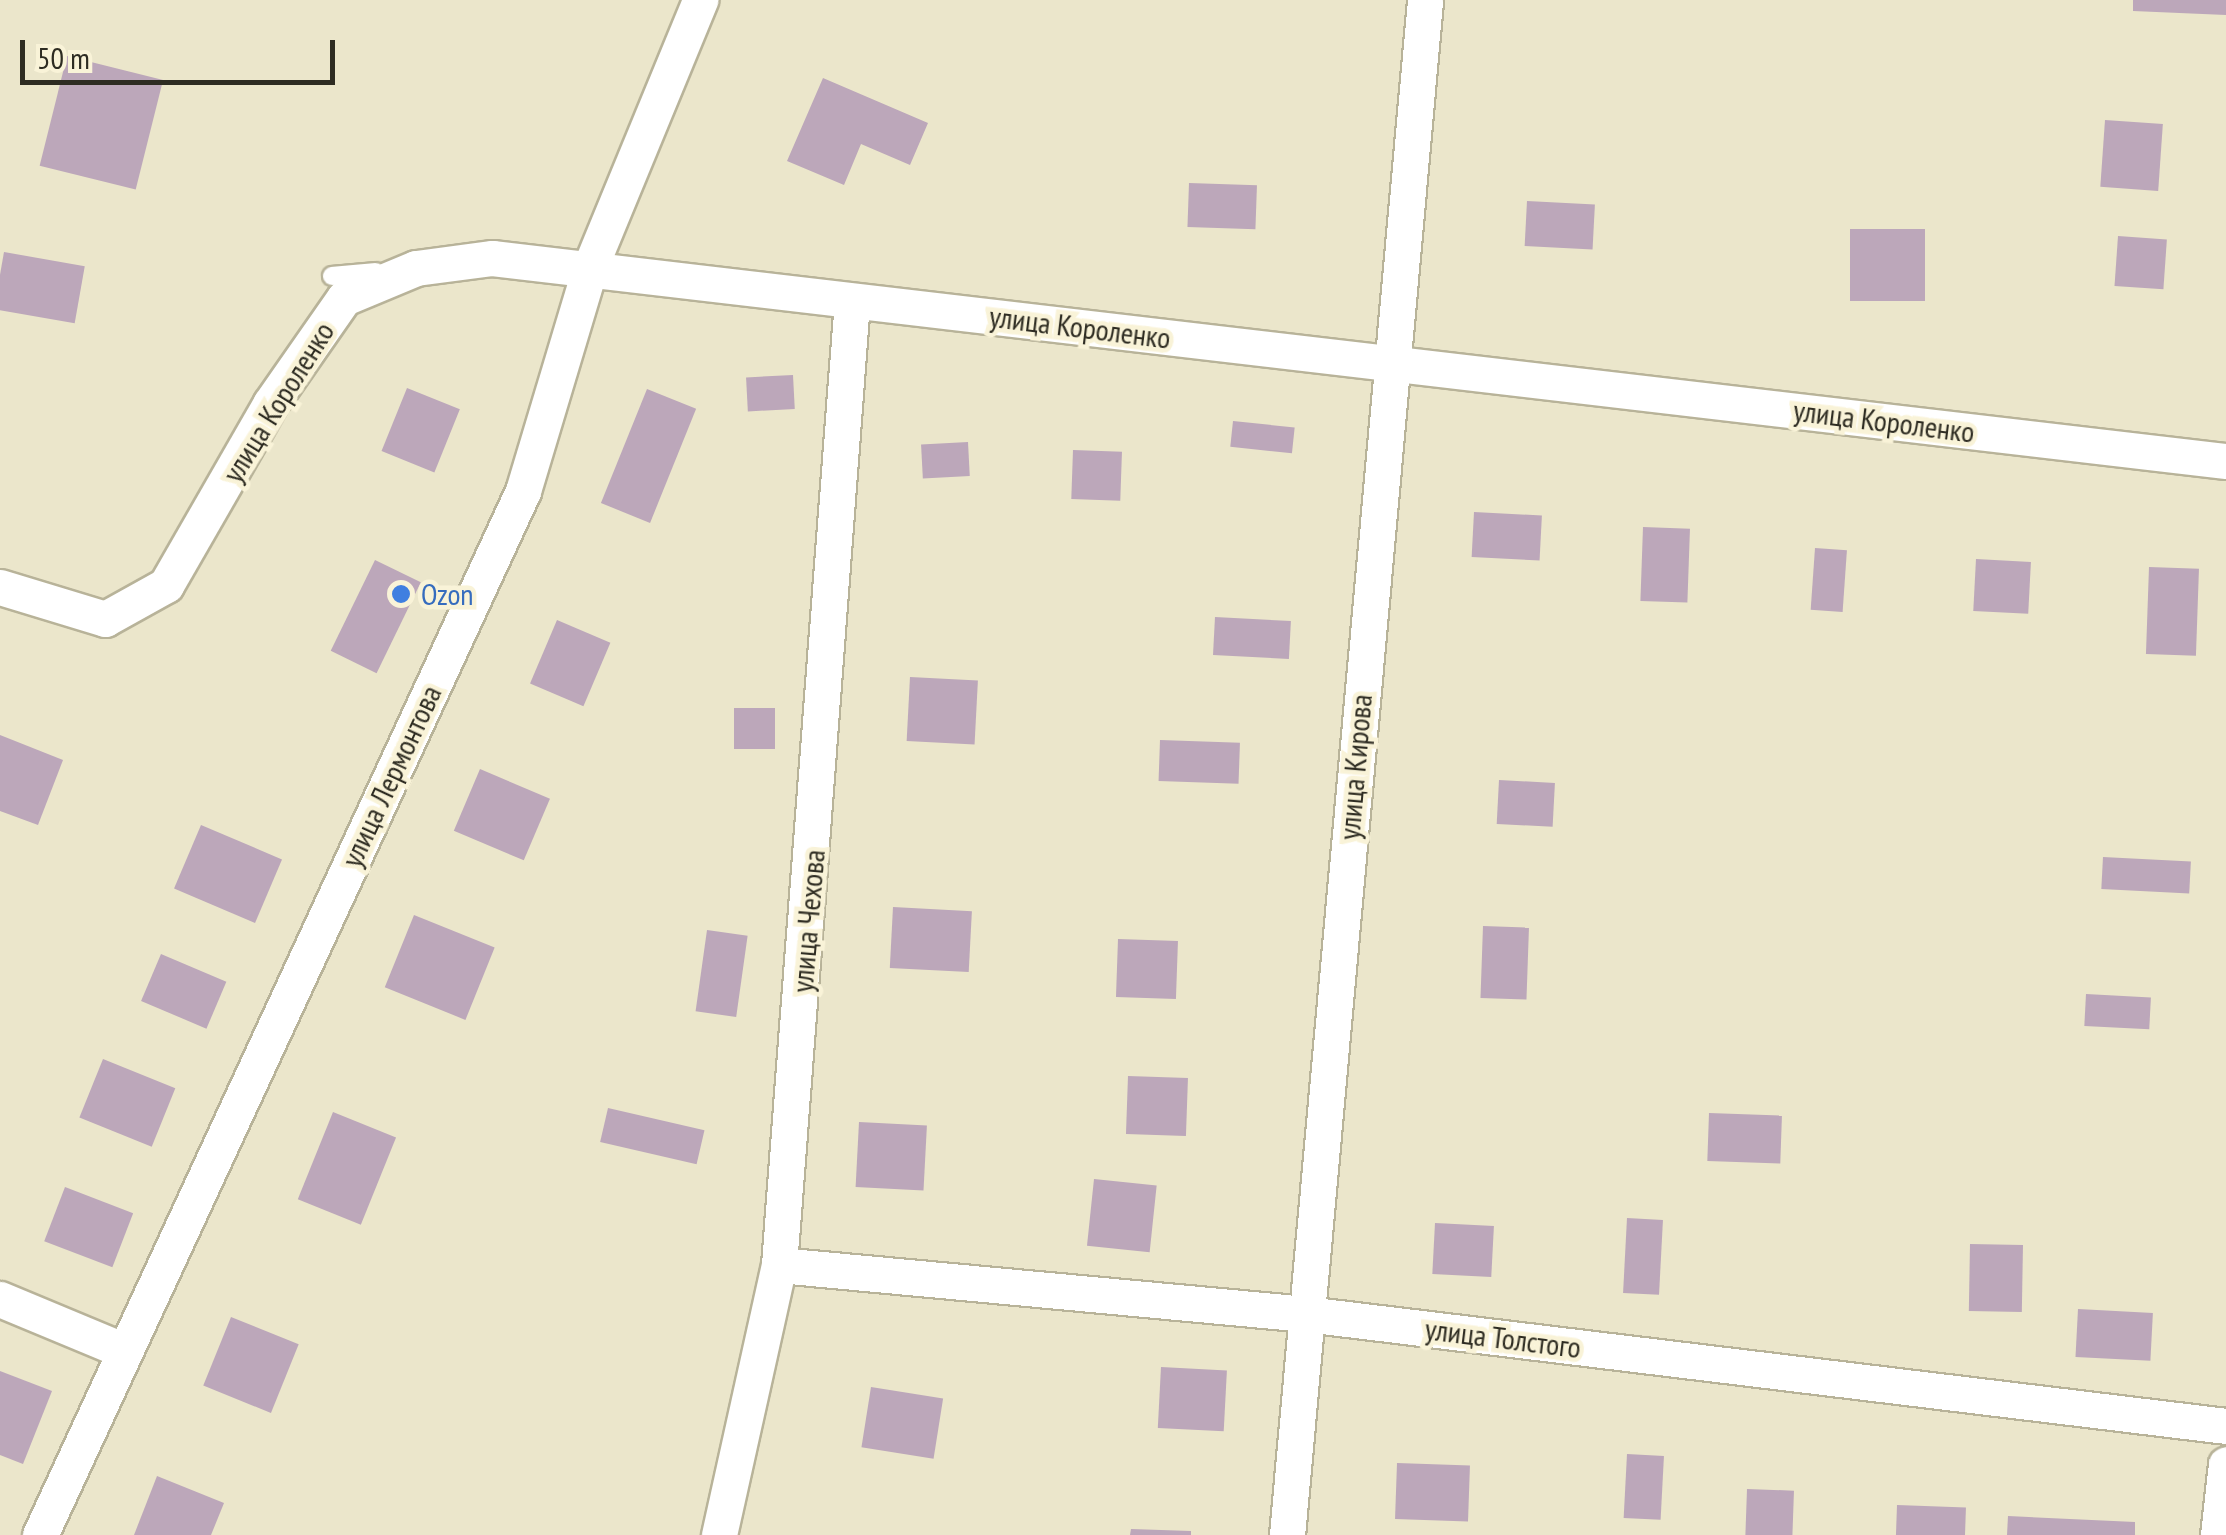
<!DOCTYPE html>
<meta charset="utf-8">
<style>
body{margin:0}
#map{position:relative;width:2226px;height:1535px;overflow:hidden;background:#ebe6cb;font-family:"PT Sans Narrow",sans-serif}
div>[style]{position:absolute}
.building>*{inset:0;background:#bca7ba;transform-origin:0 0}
.roads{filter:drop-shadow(2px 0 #b8b399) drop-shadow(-2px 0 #b8b399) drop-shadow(0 2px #b8b399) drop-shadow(0 -2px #b8b399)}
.lane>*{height:18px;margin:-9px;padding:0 9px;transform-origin:9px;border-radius:9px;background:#fff}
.street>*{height:35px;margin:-17.5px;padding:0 17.5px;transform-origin:17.5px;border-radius:17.5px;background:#fff}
.dots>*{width:28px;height:28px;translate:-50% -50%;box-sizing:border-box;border:5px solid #f9f3d8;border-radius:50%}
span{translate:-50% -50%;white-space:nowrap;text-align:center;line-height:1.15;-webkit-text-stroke:9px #f9f3d8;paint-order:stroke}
.street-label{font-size:30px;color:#2e2c22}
.shop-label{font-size:30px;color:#366cbe}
.left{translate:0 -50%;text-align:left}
.scale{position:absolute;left:20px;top:40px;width:315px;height:45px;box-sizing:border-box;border:5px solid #2e2c22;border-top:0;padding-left:12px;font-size:30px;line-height:35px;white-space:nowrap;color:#2e2c22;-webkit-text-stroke:8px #f9f3d8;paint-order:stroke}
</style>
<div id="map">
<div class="building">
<i style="clip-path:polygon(2133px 0,2226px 0,2226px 15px,2133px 11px)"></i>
<i style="left:67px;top:56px;width:99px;height:113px;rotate:14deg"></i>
<i style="clip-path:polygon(823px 78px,928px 123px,910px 165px,861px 144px,844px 185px,787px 161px)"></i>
<i style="left:2105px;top:120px;width:58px;height:67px;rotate:4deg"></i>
<i style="left:1189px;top:183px;width:68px;height:44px;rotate:2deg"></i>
<i style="left:1527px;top:201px;width:68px;height:45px;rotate:3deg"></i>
<i style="left:1850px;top:229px;width:75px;height:72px"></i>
<i style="left:2118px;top:236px;width:49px;height:50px;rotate:4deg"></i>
<i style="left:4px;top:252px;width:82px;height:58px;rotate:10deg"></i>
<i style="left:793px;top:375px;width:34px;height:47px;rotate:87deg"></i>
<i style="left:407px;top:388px;width:57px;height:68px;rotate:22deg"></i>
<i style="left:647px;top:389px;width:53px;height:123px;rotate:22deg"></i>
<i style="left:1233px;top:421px;width:62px;height:26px;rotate:6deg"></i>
<i style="left:968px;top:442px;width:34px;height:47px;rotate:87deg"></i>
<i style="left:1073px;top:450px;width:49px;height:49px;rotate:2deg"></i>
<i style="left:1474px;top:512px;width:68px;height:45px;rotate:3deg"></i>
<i style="left:1643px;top:527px;width:47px;height:74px;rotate:2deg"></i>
<i style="left:1815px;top:548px;width:32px;height:62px;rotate:4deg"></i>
<i style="left:1976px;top:559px;width:55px;height:52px;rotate:3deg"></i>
<i style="left:375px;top:560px;width:51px;height:101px;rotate:26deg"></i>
<i style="left:2149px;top:567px;width:50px;height:87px;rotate:2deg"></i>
<i style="left:1215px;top:617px;width:76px;height:38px;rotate:3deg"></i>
<i style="left:557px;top:620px;width:58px;height:69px;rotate:23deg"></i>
<i style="left:910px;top:677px;width:68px;height:64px;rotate:3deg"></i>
<i style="left:775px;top:708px;width:41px;height:41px;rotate:90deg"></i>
<i style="clip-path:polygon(0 735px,63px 760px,38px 825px,0 811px)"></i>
<i style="left:1160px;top:740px;width:80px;height:41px;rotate:2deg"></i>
<i style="left:480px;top:769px;width:76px;height:67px;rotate:23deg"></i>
<i style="left:1499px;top:780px;width:56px;height:44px;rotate:3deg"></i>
<i style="left:201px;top:825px;width:88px;height:69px;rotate:23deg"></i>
<i style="left:2103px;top:857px;width:88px;height:32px;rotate:3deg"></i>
<i style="left:893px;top:907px;width:79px;height:61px;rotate:3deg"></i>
<i style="left:414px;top:915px;width:87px;height:78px;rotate:22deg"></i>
<i style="left:1483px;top:926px;width:46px;height:72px;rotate:2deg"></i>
<i style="left:707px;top:930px;width:41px;height:82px;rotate:8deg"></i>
<i style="left:1118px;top:939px;width:60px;height:58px;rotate:2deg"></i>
<i style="left:161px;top:954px;width:71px;height:51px;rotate:23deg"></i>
<i style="left:2086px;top:994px;width:65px;height:32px;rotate:3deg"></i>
<i style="left:103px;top:1059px;width:78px;height:63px;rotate:22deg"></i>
<i style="left:1128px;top:1076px;width:60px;height:58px;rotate:2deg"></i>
<i style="left:608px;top:1108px;width:99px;height:35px;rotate:13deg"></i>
<i style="left:333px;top:1112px;width:68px;height:94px;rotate:22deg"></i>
<i style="left:1709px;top:1113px;width:73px;height:48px;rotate:2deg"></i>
<i style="left:859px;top:1122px;width:68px;height:65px;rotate:3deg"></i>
<i style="left:1094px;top:1179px;width:63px;height:67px;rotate:6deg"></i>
<i style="left:65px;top:1187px;width:73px;height:58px;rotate:21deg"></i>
<i style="left:1627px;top:1218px;width:36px;height:75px;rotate:3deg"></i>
<i style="left:1435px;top:1223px;width:59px;height:51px;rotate:3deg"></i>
<i style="left:1970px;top:1244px;width:53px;height:67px;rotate:1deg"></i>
<i style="left:2078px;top:1309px;width:75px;height:48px;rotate:3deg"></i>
<i style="left:231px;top:1317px;width:73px;height:74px;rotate:22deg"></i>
<i style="left:1161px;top:1367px;width:66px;height:61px;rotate:3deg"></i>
<i style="clip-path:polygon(0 1371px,52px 1391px,23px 1464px,0 1455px)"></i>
<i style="left:871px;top:1387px;width:73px;height:61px;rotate:9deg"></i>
<i style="left:1627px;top:1454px;width:37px;height:64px;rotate:3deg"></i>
<i style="left:1397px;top:1463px;width:73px;height:56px;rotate:2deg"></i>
<i style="clip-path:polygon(157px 1476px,224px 1503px,211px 1535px,134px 1535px)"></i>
<i style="left:1747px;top:1489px;width:47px;height:46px;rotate:2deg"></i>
<i style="left:1897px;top:1505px;width:69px;height:30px;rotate:2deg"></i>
<i style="clip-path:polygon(2008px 1516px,2135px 1522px,2135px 1535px,2007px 1535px)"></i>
<i style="clip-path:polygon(1131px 1529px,1191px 1531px,1191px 1535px,1130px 1535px)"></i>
</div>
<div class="roads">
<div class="lane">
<i style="left:332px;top:276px;width:44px;rotate:-5.2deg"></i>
</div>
<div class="street">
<i style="left:0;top:587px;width:110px;rotate:16.9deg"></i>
<i style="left:105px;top:619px;width:70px;rotate:-29.1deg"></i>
<i style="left:166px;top:585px;width:209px;rotate:-60.1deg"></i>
<i style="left:270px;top:404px;width:129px;rotate:-55.1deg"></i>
<i style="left:344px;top:298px;width:78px;rotate:-22.6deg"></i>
<i style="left:416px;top:268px;width:77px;rotate:-7.5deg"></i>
<i style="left:492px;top:258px;width:1746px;rotate:6.68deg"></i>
<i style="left:779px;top:1265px;width:529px;rotate:5.31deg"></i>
<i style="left:1306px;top:1314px;width:927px;rotate:6.94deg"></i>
<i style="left:0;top:1299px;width:135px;rotate:22.6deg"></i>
<i style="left:40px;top:1535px;width:1150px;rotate:-65.17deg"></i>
<i style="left:523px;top:491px;width:236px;rotate:-73.3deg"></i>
<i style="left:591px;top:265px;width:287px;rotate:-67.6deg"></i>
<i style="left:719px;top:1535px;width:277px;rotate:-77.5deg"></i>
<i style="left:779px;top:1265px;width:967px;rotate:-85.67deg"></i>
<i style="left:1287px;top:1535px;width:1541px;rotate:-84.86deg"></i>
<i style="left:2218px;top:1535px;width:71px;rotate:-83.6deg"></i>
</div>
</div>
<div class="dots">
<i style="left:401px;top:594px;background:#3f7fe0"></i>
</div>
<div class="street-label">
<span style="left:1080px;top:327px;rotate:7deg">улица Короленко</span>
<span style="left:278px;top:402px;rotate:-58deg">улица Короленко</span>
<span style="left:1884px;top:421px;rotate:7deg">улица Короленко</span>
<span style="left:1355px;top:767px;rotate:-85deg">улица Кирова</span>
<span style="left:391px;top:776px;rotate:-65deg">улица Лермонтова</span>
<span style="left:808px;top:921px;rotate:-85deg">улица Чехова</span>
<span style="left:1503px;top:1338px;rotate:7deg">улица Толстого</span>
</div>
<div class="shop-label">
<span class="left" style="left:421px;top:594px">Ozon</span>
</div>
<div class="scale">50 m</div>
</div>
